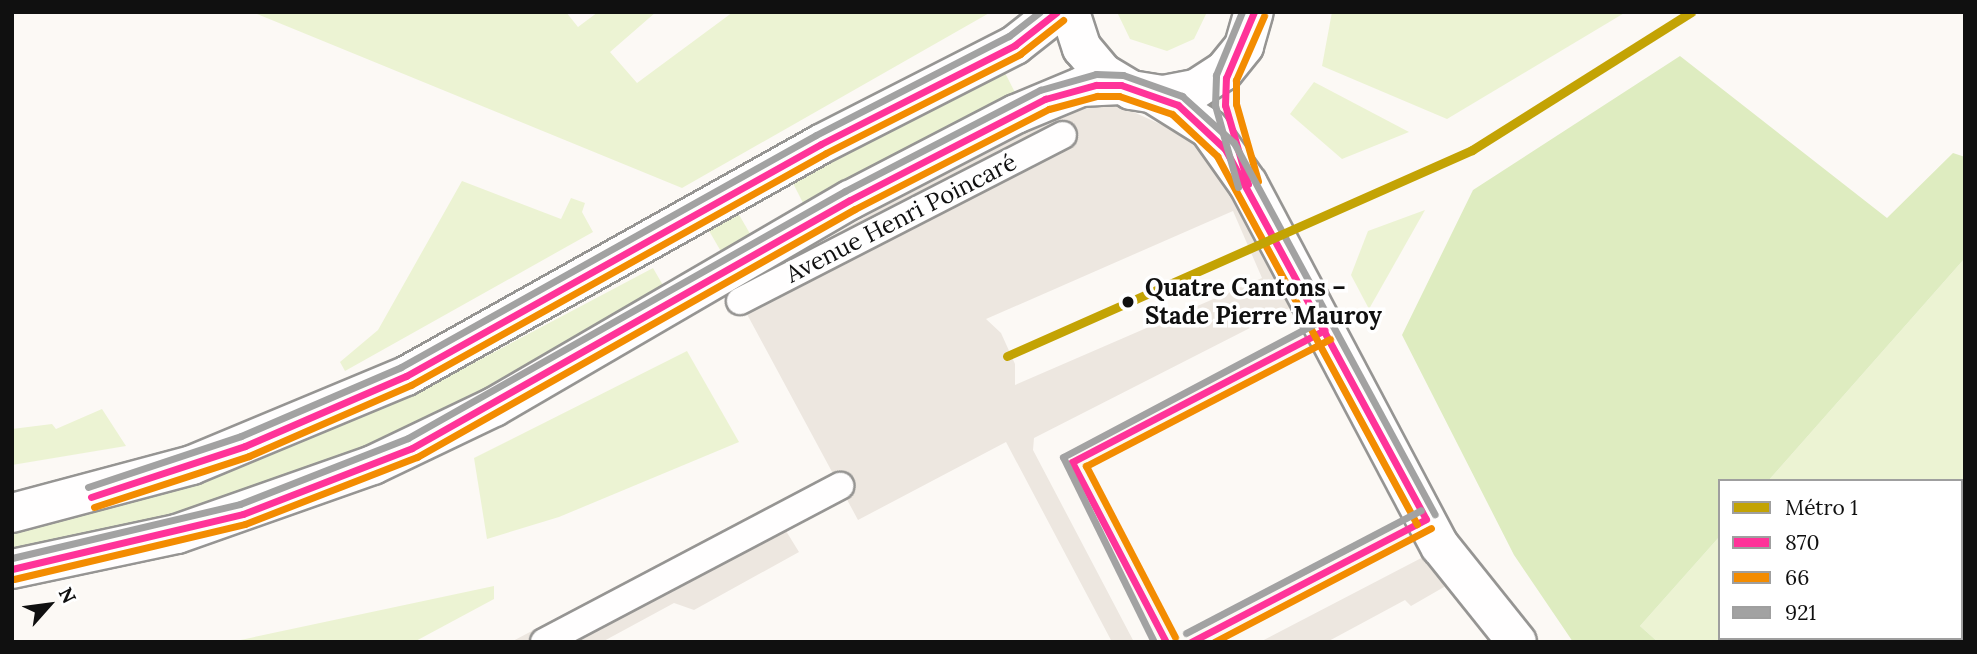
<!DOCTYPE html>
<meta charset="utf-8">
<style>
body{margin:0}
#map{position:relative;width:1977px;height:654px;overflow:hidden;background:#fcf9f5;font-family:Lora,serif}
div>[style]{position:absolute}
.green>*{inset:0;background:#ecf3d3;transform-origin:0 0}
.forest>*{inset:0;background:#deecc0}
.plaza>*{inset:0;background:#ede7e0}
.roads{filter:drop-shadow(2px 0 #969593) drop-shadow(-2px 0 #969593) drop-shadow(0 2px #969593) drop-shadow(0 -2px #969593)}
.pedestrian>*{height:26px;margin:-13px;padding:0 13px;transform-origin:13px;border-radius:13px;background:#fffefe}
.tertiary>*{height:38px;margin:-19px;padding:0 19px;transform-origin:19px;border-radius:19px;background:#fffefe}
.bus-1>*{height:7px;margin:-3.5px;padding:0 3.5px;transform-origin:3.5px;border-radius:3.5px;background:#f39}
.bus-2>*{height:7px;margin:-3.5px;padding:0 3.5px;transform-origin:3.5px;border-radius:3.5px;background:#f38c01}
.bus-3>*{height:7px;margin:-3.5px;padding:0 3.5px;transform-origin:3.5px;border-radius:3.5px;background:#a2a2a2}
.metro-1>*{height:9px;margin:-4.5px;padding:0 4.5px;transform-origin:4.5px;border-radius:4.5px;background:#c3a304}
.dots>*{width:19px;height:19px;translate:-50% -50%;box-sizing:border-box;border:4px solid #fff;border-radius:50%}
span{translate:-50% -50%;white-space:nowrap;text-align:center;line-height:1.15;-webkit-text-stroke:7px #fff;paint-order:stroke}
.street-label{font-size:24px;color:#101010}
.stop-label{font-size:24px;color:#101010;font-weight:700}
.left{translate:0 -50%;text-align:left}
.frame{position:absolute;inset:0;border:14px solid #101010;pointer-events:none}
.legend{position:absolute;left:1718px;top:479px;width:245px;height:161px;box-sizing:border-box;background:#fff;border:2px solid #9f9f9f;margin:0;padding:9px 12px;list-style:none;font-size:21px;color:#101010}
.legend li{display:flex;align-items:center;gap:14px;height:35px}
.legend b{width:35px;border:2px solid #9f9f9f}
.north{position:absolute;left:14px;top:570px;width:70px;height:70px;-webkit-text-stroke:5px #fff;paint-order:stroke;rotate:62deg;font-size:19px;font-weight:700;line-height:28px;text-align:center;color:#101010}
.north::after{content:'';display:block;margin:auto;width:24px;height:32px;background:#101010;clip-path:polygon(50% 0,100% 100%,50% 72%,0 100%)}
</style>
<div id="map">
<div class="green">
<i style="clip-path:polygon(252px 12px,566px 12px,578px 27px,598px 12px,656px 12px,610px 52px,637px 83px,733px 12px,991px 12px,682px 188px)"></i>
<i style="clip-path:polygon(1117px 12px,1207px 12px,1194px 39px,1167px 51px,1130px 39px)"></i>
<i style="clip-path:polygon(1332px 12px,1626px 12px,1447px 119px,1322px 66px)"></i>
<i style="left:1001px;top:65px;width:37px;height:239px;rotate:63deg"></i>
<i style="clip-path:polygon(1314px 82px,1409px 132px,1342px 159px,1290px 114px)"></i>
<i style="clip-path:polygon(462px 181px,561px 219px,571px 198px,585px 203px,582px 212px,593px 232px,345px 371px,340px 362px,378px 330px)"></i>
<i style="left:734px;top:206px;width:43px;height:34px;rotate:60deg"></i>
<i style="clip-path:polygon(1425px 210px,1369px 309px,1351px 275px,1368px 231px)"></i>
<i style="clip-path:polygon(1965px 258px,1965px 642px,1658px 642px,1640px 626px,1720px 536px,1720px 638px,1961px 638px,1961px 481px,1768px 481px)"></i>
<i style="clip-path:polygon(653px 268px,664px 287px,434px 421px,241px 499px,12px 551px,12px 533px,182px 488px,417px 393px)"></i>
<i style="clip-path:polygon(687px 351px,739px 442px,559px 517px,487px 539px,474px 458px)"></i>
<i style="clip-path:polygon(102px 409px,126px 446px,12px 465px,12px 429px,52px 424px,56px 429px)"></i>
<i style="clip-path:polygon(494px 586px,494px 599px,414px 642px,231px 642px)"></i>
</div>
<div class="forest">
<i style="clip-path:polygon(1680px 56px,1887px 218px,1953px 153px,1965px 157px,1965px 258px,1768px 481px,1720px 481px,1720px 536px,1640px 626px,1658px 642px,1573px 642px,1514px 555px,1402px 335px,1473px 190px)"></i>
</div>
<div class="plaza">
<i style="clip-path:polygon(evenodd,1107px 100px,1204px 144px,1295px 305px,1034px 438px,1033px 450px,1134px 642px,1112px 642px,1006px 442px,858px 520px,735px 292px,943px 172px,1083px 102px,1107px 100px,1233px 211px,1262px 278px,1015px 385px,1015px 364px,1001px 333px,986px 319px,1233px 211px)"></i>
<i style="clip-path:polygon(770px 505px,799px 552px,694px 610px,674px 603px,602px 642px,511px 642px)"></i>
<i style="clip-path:polygon(1429px 554px,1451px 583px,1411px 606px,1405px 600px,1327px 642px,1260px 642px)"></i>
</div>
<div class="roads">
<div class="pedestrian">
<i style="left:740px;top:301px;width:363px;rotate:-27.2deg"></i>
<i style="left:544px;top:642px;width:335px;rotate:-27.8deg"></i>
</div>
<div class="tertiary">
<i style="left:1070px;top:12px;width:38px;rotate:72deg"></i>
<i style="left:1082px;top:48px;width:33px;rotate:50deg"></i>
<i style="left:1103px;top:73px;width:33px;rotate:31deg"></i>
<i style="left:1131px;top:90px;width:33px;rotate:9deg"></i>
<i style="left:1164px;top:95px;width:33px;rotate:-11deg"></i>
<i style="left:1196px;top:89px;width:33px;rotate:-33deg"></i>
<i style="left:1224px;top:71px;width:32px;rotate:-51deg"></i>
<i style="left:1244px;top:46px;width:35px;rotate:-74deg"></i>
<i style="left:1153px;top:94px;width:66px;rotate:32deg"></i>
<i style="left:1209px;top:129px;width:67px;rotate:54.7deg"></i>
<i style="left:1248px;top:184px;width:410px;rotate:62.1deg"></i>
<i style="left:1440px;top:546px;width:123px;rotate:51.3deg"></i>
<i style="left:12px;top:513px;width:186px;rotate:-14.9deg"></i>
<i style="left:192px;top:465px;width:232px;rotate:-22.6deg"></i>
<i style="left:406px;top:376px;width:475px;rotate:-29.2deg"></i>
<i style="left:821px;top:144px;width:218px;rotate:-27deg"></i>
<i style="left:1015px;top:45px;width:53px;rotate:-38.2deg"></i>
<i style="left:12px;top:569px;width:169px;rotate:-12deg"></i>
<i style="left:177px;top:534px;width:208px;rotate:-19.4deg"></i>
<i style="left:373px;top:465px;width:134px;rotate:-25.6deg"></i>
<i style="left:494px;top:407px;width:412px;rotate:-30.2deg"></i>
<i style="left:850px;top:200px;width:187px;rotate:-27.4deg"></i>
<i style="left:1016px;top:114px;width:70px;rotate:-22.6deg"></i>
<i style="left:1081px;top:87px;width:40px;rotate:-2.9deg"></i>
</div>
</div>
<div class="bus-1">
<i style="left:1248px;top:184px;width:82px;rotate:-106.2deg"></i>
<i style="left:1225px;top:105px;width:27px;rotate:-88deg"></i>
<i style="left:1226px;top:78px;width:72px;rotate:-67deg"></i>
<i style="left:91px;top:497px;width:162px;rotate:-18.3deg"></i>
<i style="left:245px;top:446px;width:176px;rotate:-23.5deg"></i>
<i style="left:406px;top:376px;width:475px;rotate:-29.2deg"></i>
<i style="left:821px;top:144px;width:218px;rotate:-27deg"></i>
<i style="left:1015px;top:45px;width:53px;rotate:-38.2deg"></i>
<i style="left:12px;top:569px;width:237px;rotate:-13.4deg"></i>
<i style="left:243px;top:514px;width:181px;rotate:-21.3deg"></i>
<i style="left:412px;top:448px;width:503px;rotate:-29.52deg"></i>
<i style="left:850px;top:200px;width:220px;rotate:-27.4deg"></i>
<i style="left:1045px;top:99px;width:53px;rotate:-15.4deg"></i>
<i style="left:1096px;top:85px;width:25px"></i>
<i style="left:1121px;top:85px;width:60px;rotate:19.3deg"></i>
<i style="left:1178px;top:105px;width:64px;rotate:43.1deg"></i>
<i style="left:1225px;top:149px;width:421px;rotate:61.5deg"></i>
<i style="left:1166px;top:642px;width:203px;rotate:-117.6deg"></i>
<i style="left:1072px;top:462px;width:285px;rotate:-27.6deg"></i>
<i style="left:1191px;top:642px;width:265px;rotate:-27.6deg"></i>
</div>
<div class="bus-2">
<i style="left:1258px;top:181px;width:80px;rotate:-105.9deg"></i>
<i style="left:1236px;top:104px;width:24px;rotate:-90deg"></i>
<i style="left:1236px;top:80px;width:70px;rotate:-66.4deg"></i>
<i style="left:94px;top:507px;width:163px;rotate:-18.2deg"></i>
<i style="left:249px;top:456px;width:177px;rotate:-23.7deg"></i>
<i style="left:411px;top:385px;width:475px;rotate:-29.2deg"></i>
<i style="left:826px;top:153px;width:218px;rotate:-27deg"></i>
<i style="left:1020px;top:54px;width:55px;rotate:-38.3deg"></i>
<i style="left:14px;top:579px;width:237px;rotate:-13.4deg"></i>
<i style="left:245px;top:524px;width:185px;rotate:-21.3deg"></i>
<i style="left:417px;top:457px;width:503px;rotate:-29.52deg"></i>
<i style="left:855px;top:209px;width:218px;rotate:-27.3deg"></i>
<i style="left:1049px;top:109px;width:50px;rotate:-15.2deg"></i>
<i style="left:1097px;top:96px;width:22px"></i>
<i style="left:1119px;top:96px;width:56px;rotate:18.8deg"></i>
<i style="left:1172px;top:114px;width:62px;rotate:43deg"></i>
<i style="left:1217px;top:156px;width:419px;rotate:61.5deg"></i>
<i style="left:1175px;top:637px;width:193px;rotate:-117.5deg"></i>
<i style="left:1086px;top:466px;width:275px;rotate:-27.5deg"></i>
<i style="left:1214px;top:642px;width:245px;rotate:-27.7deg"></i>
</div>
<div class="bus-3">
<i style="left:1238px;top:187px;width:85px;rotate:-105.7deg"></i>
<i style="left:1215px;top:105px;width:30px;rotate:-88deg"></i>
<i style="left:1216px;top:75px;width:68px;rotate:-67.6deg"></i>
<i style="left:88px;top:487px;width:161px;rotate:-18.4deg"></i>
<i style="left:241px;top:436px;width:174px;rotate:-23.3deg"></i>
<i style="left:401px;top:367px;width:475px;rotate:-29.2deg"></i>
<i style="left:816px;top:135px;width:217px;rotate:-27.2deg"></i>
<i style="left:1009px;top:36px;width:39px;rotate:-38deg"></i>
<i style="left:12px;top:558px;width:234px;rotate:-13.3deg"></i>
<i style="left:240px;top:504px;width:180px;rotate:-21.4deg"></i>
<i style="left:408px;top:438px;width:502px;rotate:-29.48deg"></i>
<i style="left:845px;top:191px;width:220px;rotate:-27.4deg"></i>
<i style="left:1040px;top:90px;width:58px;rotate:-15.9deg"></i>
<i style="left:1096px;top:74px;width:27px;rotate:2deg"></i>
<i style="left:1123px;top:75px;width:63px;rotate:19.6deg"></i>
<i style="left:1182px;top:96px;width:70px;rotate:42.1deg"></i>
<i style="left:1234px;top:143px;width:422px;rotate:61.6deg"></i>
<i style="left:1186px;top:633px;width:265px;rotate:-27.6deg"></i>
<i style="left:1154px;top:642px;width:206px;rotate:-116.2deg"></i>
<i style="left:1063px;top:457px;width:291px;rotate:-27.9deg"></i>
</div>
<div class="metro-1">
<i style="left:1007px;top:356px;width:509px;rotate:-23.89deg"></i>
<i style="left:1472px;top:150px;width:259px;rotate:-32.2deg"></i>
</div>
<div class="dots">
<i style="left:1128px;top:302px;background:#101010"></i>
</div>
<div class="street-label">
<span style="left:901px;top:218px;rotate:-27deg">Avenue Henri Poincaré</span>
</div>
<div class="stop-label">
<span class="left" style="left:1145px;top:302px">Quatre Cantons –<br>Stade Pierre Mauroy</span>
</div>
<div class="frame"></div>
<ul class="legend">
<li><b style="height:9px;background:#c3a304"></b>Métro 1</li>
<li><b style="height:9px;background:#f39"></b>870</li>
<li><b style="height:9px;background:#f38c01"></b>66</li>
<li><b style="height:9px;background:#a2a2a2"></b>921</li>
</ul>
<div class="north">N</div>
</div>
